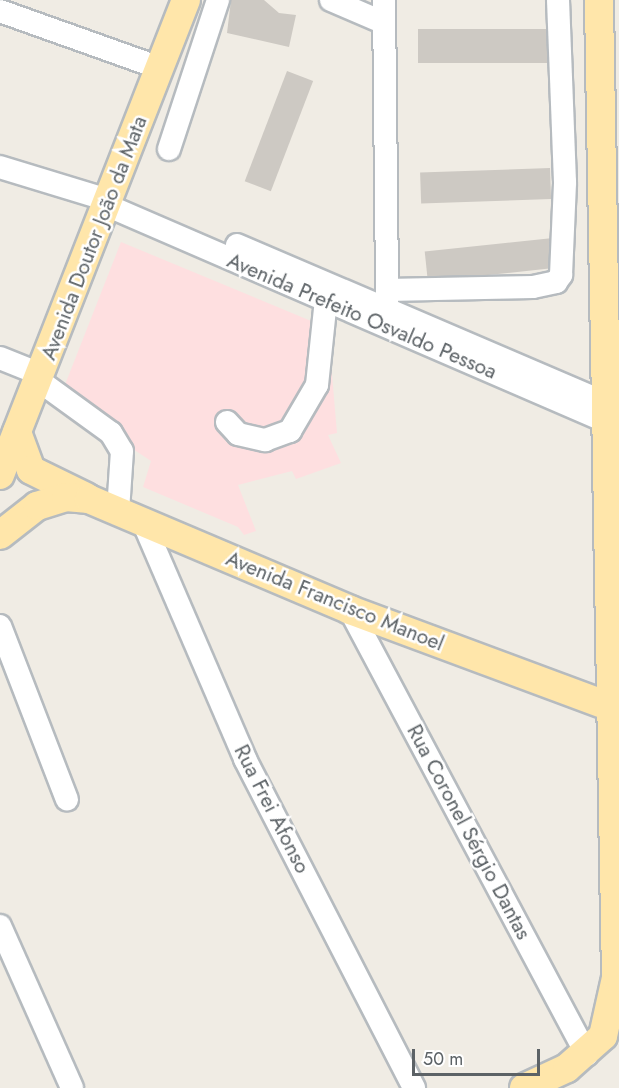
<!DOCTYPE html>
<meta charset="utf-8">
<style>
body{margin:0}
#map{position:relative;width:619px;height:1088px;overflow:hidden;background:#f0ece4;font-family:Jost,sans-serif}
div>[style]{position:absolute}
.medical>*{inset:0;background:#fedfe0}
.building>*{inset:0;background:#cdc9c3;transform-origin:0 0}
.roads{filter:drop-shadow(2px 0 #b6bbbf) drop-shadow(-2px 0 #b6bbbf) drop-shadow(0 2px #b6bbbf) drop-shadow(0 -2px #b6bbbf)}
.minor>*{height:22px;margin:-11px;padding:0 11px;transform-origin:11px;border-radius:11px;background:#fff}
.major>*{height:28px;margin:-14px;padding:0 14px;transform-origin:14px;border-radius:14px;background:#ffe6aa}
span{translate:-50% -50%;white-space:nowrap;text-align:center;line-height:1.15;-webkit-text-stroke:5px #fff;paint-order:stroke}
.street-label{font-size:21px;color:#5c6266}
.scale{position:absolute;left:412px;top:1049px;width:128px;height:27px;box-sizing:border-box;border:3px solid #5c6266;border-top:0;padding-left:8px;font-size:18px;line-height:21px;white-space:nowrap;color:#5c6266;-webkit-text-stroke:4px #fff;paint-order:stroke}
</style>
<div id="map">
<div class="medical">
<i style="clip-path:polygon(121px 242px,328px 328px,337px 433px,328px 435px,341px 463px,296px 479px,292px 471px,238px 485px,256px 531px,244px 535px,238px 527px,143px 487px,151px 461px,59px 400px)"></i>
</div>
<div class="building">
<i style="clip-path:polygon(231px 0,264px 0,279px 13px,296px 15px,289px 47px,227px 33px)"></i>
<i style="left:550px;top:29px;width:34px;height:132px;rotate:90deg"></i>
<i style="left:287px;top:71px;width:28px;height:118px;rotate:21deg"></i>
<i style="left:550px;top:168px;width:31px;height:130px;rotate:88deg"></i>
<i style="left:553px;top:238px;width:30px;height:129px;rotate:84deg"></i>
</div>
<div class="roads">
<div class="minor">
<i style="left:331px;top:0;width:56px;rotate:23.3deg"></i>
<i style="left:384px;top:0;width:304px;rotate:89.4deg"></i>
<i style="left:0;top:11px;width:170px;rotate:19.6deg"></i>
<i style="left:169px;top:149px;width:157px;rotate:-71.8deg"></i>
<i style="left:0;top:167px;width:113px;rotate:17deg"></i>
<i style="left:106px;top:205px;width:559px;rotate:23.4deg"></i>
<i style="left:237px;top:245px;width:416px;rotate:23.2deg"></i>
<i style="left:387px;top:290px;width:146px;rotate:-1.2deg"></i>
<i style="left:533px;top:287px;width:24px;rotate:-12deg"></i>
<i style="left:556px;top:282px;width:9px;rotate:-54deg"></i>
<i style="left:561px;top:275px;width:93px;rotate:-87.5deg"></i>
<i style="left:565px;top:182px;width:182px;rotate:-92.2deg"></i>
<i style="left:0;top:358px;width:43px;rotate:21.8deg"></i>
<i style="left:38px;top:380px;width:90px;rotate:36deg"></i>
<i style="left:111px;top:433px;width:21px;rotate:59deg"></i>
<i style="left:122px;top:451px;width:61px;rotate:93.8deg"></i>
<i style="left:227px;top:422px;width:16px;rotate:47deg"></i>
<i style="left:238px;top:434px;width:28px;rotate:13deg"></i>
<i style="left:265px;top:440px;width:27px;rotate:-20deg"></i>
<i style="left:290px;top:431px;width:53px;rotate:-59.6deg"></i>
<i style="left:317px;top:385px;width:85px;rotate:-84deg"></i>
<i style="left:144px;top:524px;width:256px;rotate:66.7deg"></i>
<i style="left:245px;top:759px;width:370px;rotate:62.8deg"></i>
<i style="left:350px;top:610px;width:504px;rotate:61.96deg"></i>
<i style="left:0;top:626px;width:186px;rotate:68.9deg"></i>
<i style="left:0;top:926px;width:177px;rotate:66deg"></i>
</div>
<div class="major">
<i style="left:17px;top:432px;width:40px;rotate:69.8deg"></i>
<i style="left:31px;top:470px;width:61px;rotate:26.1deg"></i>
<i style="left:0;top:475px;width:510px;rotate:-68.62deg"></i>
<i style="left:0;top:535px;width:47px;rotate:-38.1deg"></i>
<i style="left:37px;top:506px;width:30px;rotate:-17deg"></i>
<i style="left:66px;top:497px;width:23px;rotate:5deg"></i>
<i style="left:89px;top:499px;width:284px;rotate:23deg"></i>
<i style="left:350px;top:610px;width:287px;rotate:20.4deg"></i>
<i style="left:524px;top:1088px;width:47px;rotate:-24.9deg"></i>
<i style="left:567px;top:1068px;width:48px;rotate:-41.6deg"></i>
<i style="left:603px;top:1036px;width:59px;rotate:-77.4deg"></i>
<i style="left:616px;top:978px;width:978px;rotate:-91deg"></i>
</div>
</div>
<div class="street-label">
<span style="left:94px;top:238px;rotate:-69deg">Avenida Doutor João da Mata</span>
<span style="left:362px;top:316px;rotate:23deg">Avenida Prefeito Osvaldo Pessoa</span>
<span style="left:335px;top:601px;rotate:22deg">Avenida Francisco Manoel</span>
<span style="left:272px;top:809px;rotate:63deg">Rua Frei Afonso</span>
<span style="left:469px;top:832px;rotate:62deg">Rua Coronel Sérgio Dantas</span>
</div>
<div class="scale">50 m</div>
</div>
